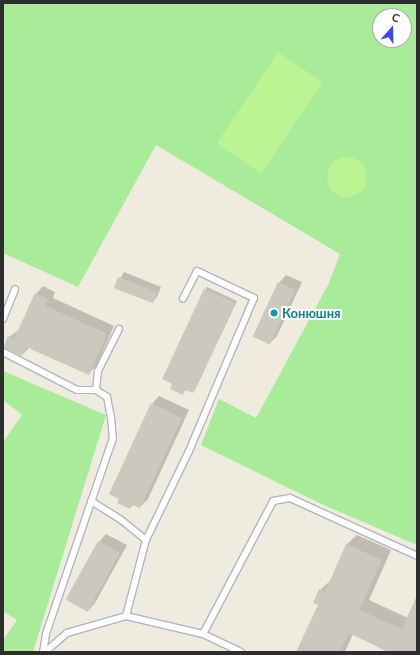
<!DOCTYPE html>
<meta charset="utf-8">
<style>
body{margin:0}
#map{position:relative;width:420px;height:655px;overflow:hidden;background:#f0ebdf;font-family:Lato,sans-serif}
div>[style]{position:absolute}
.green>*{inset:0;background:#a8eb98}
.pitch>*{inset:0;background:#bcf393;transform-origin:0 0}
.round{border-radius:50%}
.shadow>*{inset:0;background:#0003}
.building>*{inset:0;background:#cbc9be;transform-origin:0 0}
.roads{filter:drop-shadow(1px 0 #b3b4c2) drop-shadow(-1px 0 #b3b4c2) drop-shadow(0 1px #b3b4c2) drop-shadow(0 -1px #b3b4c2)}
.service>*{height:6px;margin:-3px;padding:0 3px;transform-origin:3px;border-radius:3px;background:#fff}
.dots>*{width:11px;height:11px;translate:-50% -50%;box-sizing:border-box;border:2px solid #fff;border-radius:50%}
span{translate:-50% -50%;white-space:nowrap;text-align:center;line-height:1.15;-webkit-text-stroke:4px #fff;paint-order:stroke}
.culture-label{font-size:13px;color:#0d838f;font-weight:700}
.left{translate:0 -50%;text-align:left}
.frame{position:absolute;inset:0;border:4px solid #2e2e2e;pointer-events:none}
.north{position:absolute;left:372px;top:8px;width:40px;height:40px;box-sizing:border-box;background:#fff;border:1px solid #ababab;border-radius:50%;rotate:20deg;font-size:11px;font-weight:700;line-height:16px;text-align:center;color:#2e2e2e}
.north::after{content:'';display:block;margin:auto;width:14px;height:18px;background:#3d46ff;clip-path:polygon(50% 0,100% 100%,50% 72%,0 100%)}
</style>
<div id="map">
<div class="green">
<i style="clip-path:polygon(evenodd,3px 3px,417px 3px,417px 545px,319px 503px,201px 445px,219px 399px,256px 418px,328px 285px,340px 254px,156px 145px,78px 287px,3px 253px,3px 3px,380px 16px,404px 16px,404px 40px,380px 40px,380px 16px)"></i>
<i style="clip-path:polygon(3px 371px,106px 415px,33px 652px,3px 652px,3px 640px,17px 620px,3px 611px,3px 442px,22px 415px,3px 400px)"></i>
</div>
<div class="pitch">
<i style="left:278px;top:52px;width:54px;height:110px;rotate:34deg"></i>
<i class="round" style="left:327px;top:157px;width:40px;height:40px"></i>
</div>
<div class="shadow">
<i style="clip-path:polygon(124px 272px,161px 287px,157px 297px,152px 302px,115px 287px)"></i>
<i style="clip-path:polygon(286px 275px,302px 282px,277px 336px,270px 343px,279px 283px)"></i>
<i style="clip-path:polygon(43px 286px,55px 292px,53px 298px,114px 326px,96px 366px,88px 374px,30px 347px,22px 355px,9px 337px,19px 330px,36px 294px)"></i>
<i style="clip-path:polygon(207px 287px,237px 301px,195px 390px,193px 392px,186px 389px,183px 393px,174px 383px,163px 378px)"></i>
<i style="clip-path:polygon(159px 396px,189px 410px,148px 499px,140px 507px,134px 504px,130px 508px,152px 404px)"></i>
<i style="clip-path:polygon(106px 534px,127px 545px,95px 603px,88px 611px,99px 542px)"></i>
<i style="clip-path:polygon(357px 535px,391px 550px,369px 600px,408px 618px,417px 598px,417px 652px,389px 652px,353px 634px,345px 652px,297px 652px,319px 604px,320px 590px,331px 580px,347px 544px)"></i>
</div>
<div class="building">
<i style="left:118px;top:277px;width:42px;height:12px;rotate:21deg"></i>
<i style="left:278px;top:282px;width:19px;height:60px;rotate:25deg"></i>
<i style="clip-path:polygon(204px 289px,236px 303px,193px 393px,185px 390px,183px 395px,170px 389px,172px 384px,162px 379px)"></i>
<i style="clip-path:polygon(35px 293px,48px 299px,46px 306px,107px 334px,89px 375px,26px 347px,22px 356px,3px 348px,8px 336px,14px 339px)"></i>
<i style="clip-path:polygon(151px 403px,182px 418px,140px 508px,132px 505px,130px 509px,117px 503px,119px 499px,109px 494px)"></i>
<i style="left:98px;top:541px;width:25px;height:67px;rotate:29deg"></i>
<i style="clip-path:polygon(346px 544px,382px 560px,359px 610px,402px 629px,417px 595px,417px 652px,388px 652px,349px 633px,340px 652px,296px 652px,318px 605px,313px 603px,319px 589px,325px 592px)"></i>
</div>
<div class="roads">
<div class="service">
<i style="left:3px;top:319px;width:32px;rotate:-68deg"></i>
<i style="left:3px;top:352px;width:83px;rotate:27.2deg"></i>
<i style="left:77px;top:390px;width:19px"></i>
<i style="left:96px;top:390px;width:13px;rotate:32deg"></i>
<i style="left:107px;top:397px;width:20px;rotate:79deg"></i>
<i style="left:111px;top:417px;width:21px;rotate:85deg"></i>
<i style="left:113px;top:438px;width:207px;rotate:108.9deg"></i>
<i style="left:46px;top:634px;width:18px;rotate:99deg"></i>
<i style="left:96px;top:390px;width:19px;rotate:-84deg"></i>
<i style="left:98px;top:371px;width:47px;rotate:-63.4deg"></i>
<i style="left:91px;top:501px;width:34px;rotate:32deg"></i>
<i style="left:120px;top:519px;width:33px;rotate:39deg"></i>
<i style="left:126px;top:616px;width:79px;rotate:-75.3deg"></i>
<i style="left:146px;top:540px;width:99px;rotate:-64.2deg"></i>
<i style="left:189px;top:451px;width:166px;rotate:-67deg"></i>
<i style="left:254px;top:298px;width:63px;rotate:-154.7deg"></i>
<i style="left:197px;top:271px;width:31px;rotate:117deg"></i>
<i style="left:203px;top:634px;width:150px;rotate:-62.2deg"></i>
<i style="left:273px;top:501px;width:17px;rotate:-10deg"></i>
<i style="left:290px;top:498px;width:140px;rotate:24.5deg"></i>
<i style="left:45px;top:652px;width:29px;rotate:-41deg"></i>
<i style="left:67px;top:633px;width:61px;rotate:-16.1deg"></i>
<i style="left:126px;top:616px;width:79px;rotate:13.2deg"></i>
<i style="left:203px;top:634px;width:42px;rotate:25.3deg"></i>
</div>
</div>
<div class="dots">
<i style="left:274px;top:313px;background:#0f9aa8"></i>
</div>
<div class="culture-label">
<span class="left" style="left:282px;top:313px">Конюшня</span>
</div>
<div class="frame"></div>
<div class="north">С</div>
</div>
